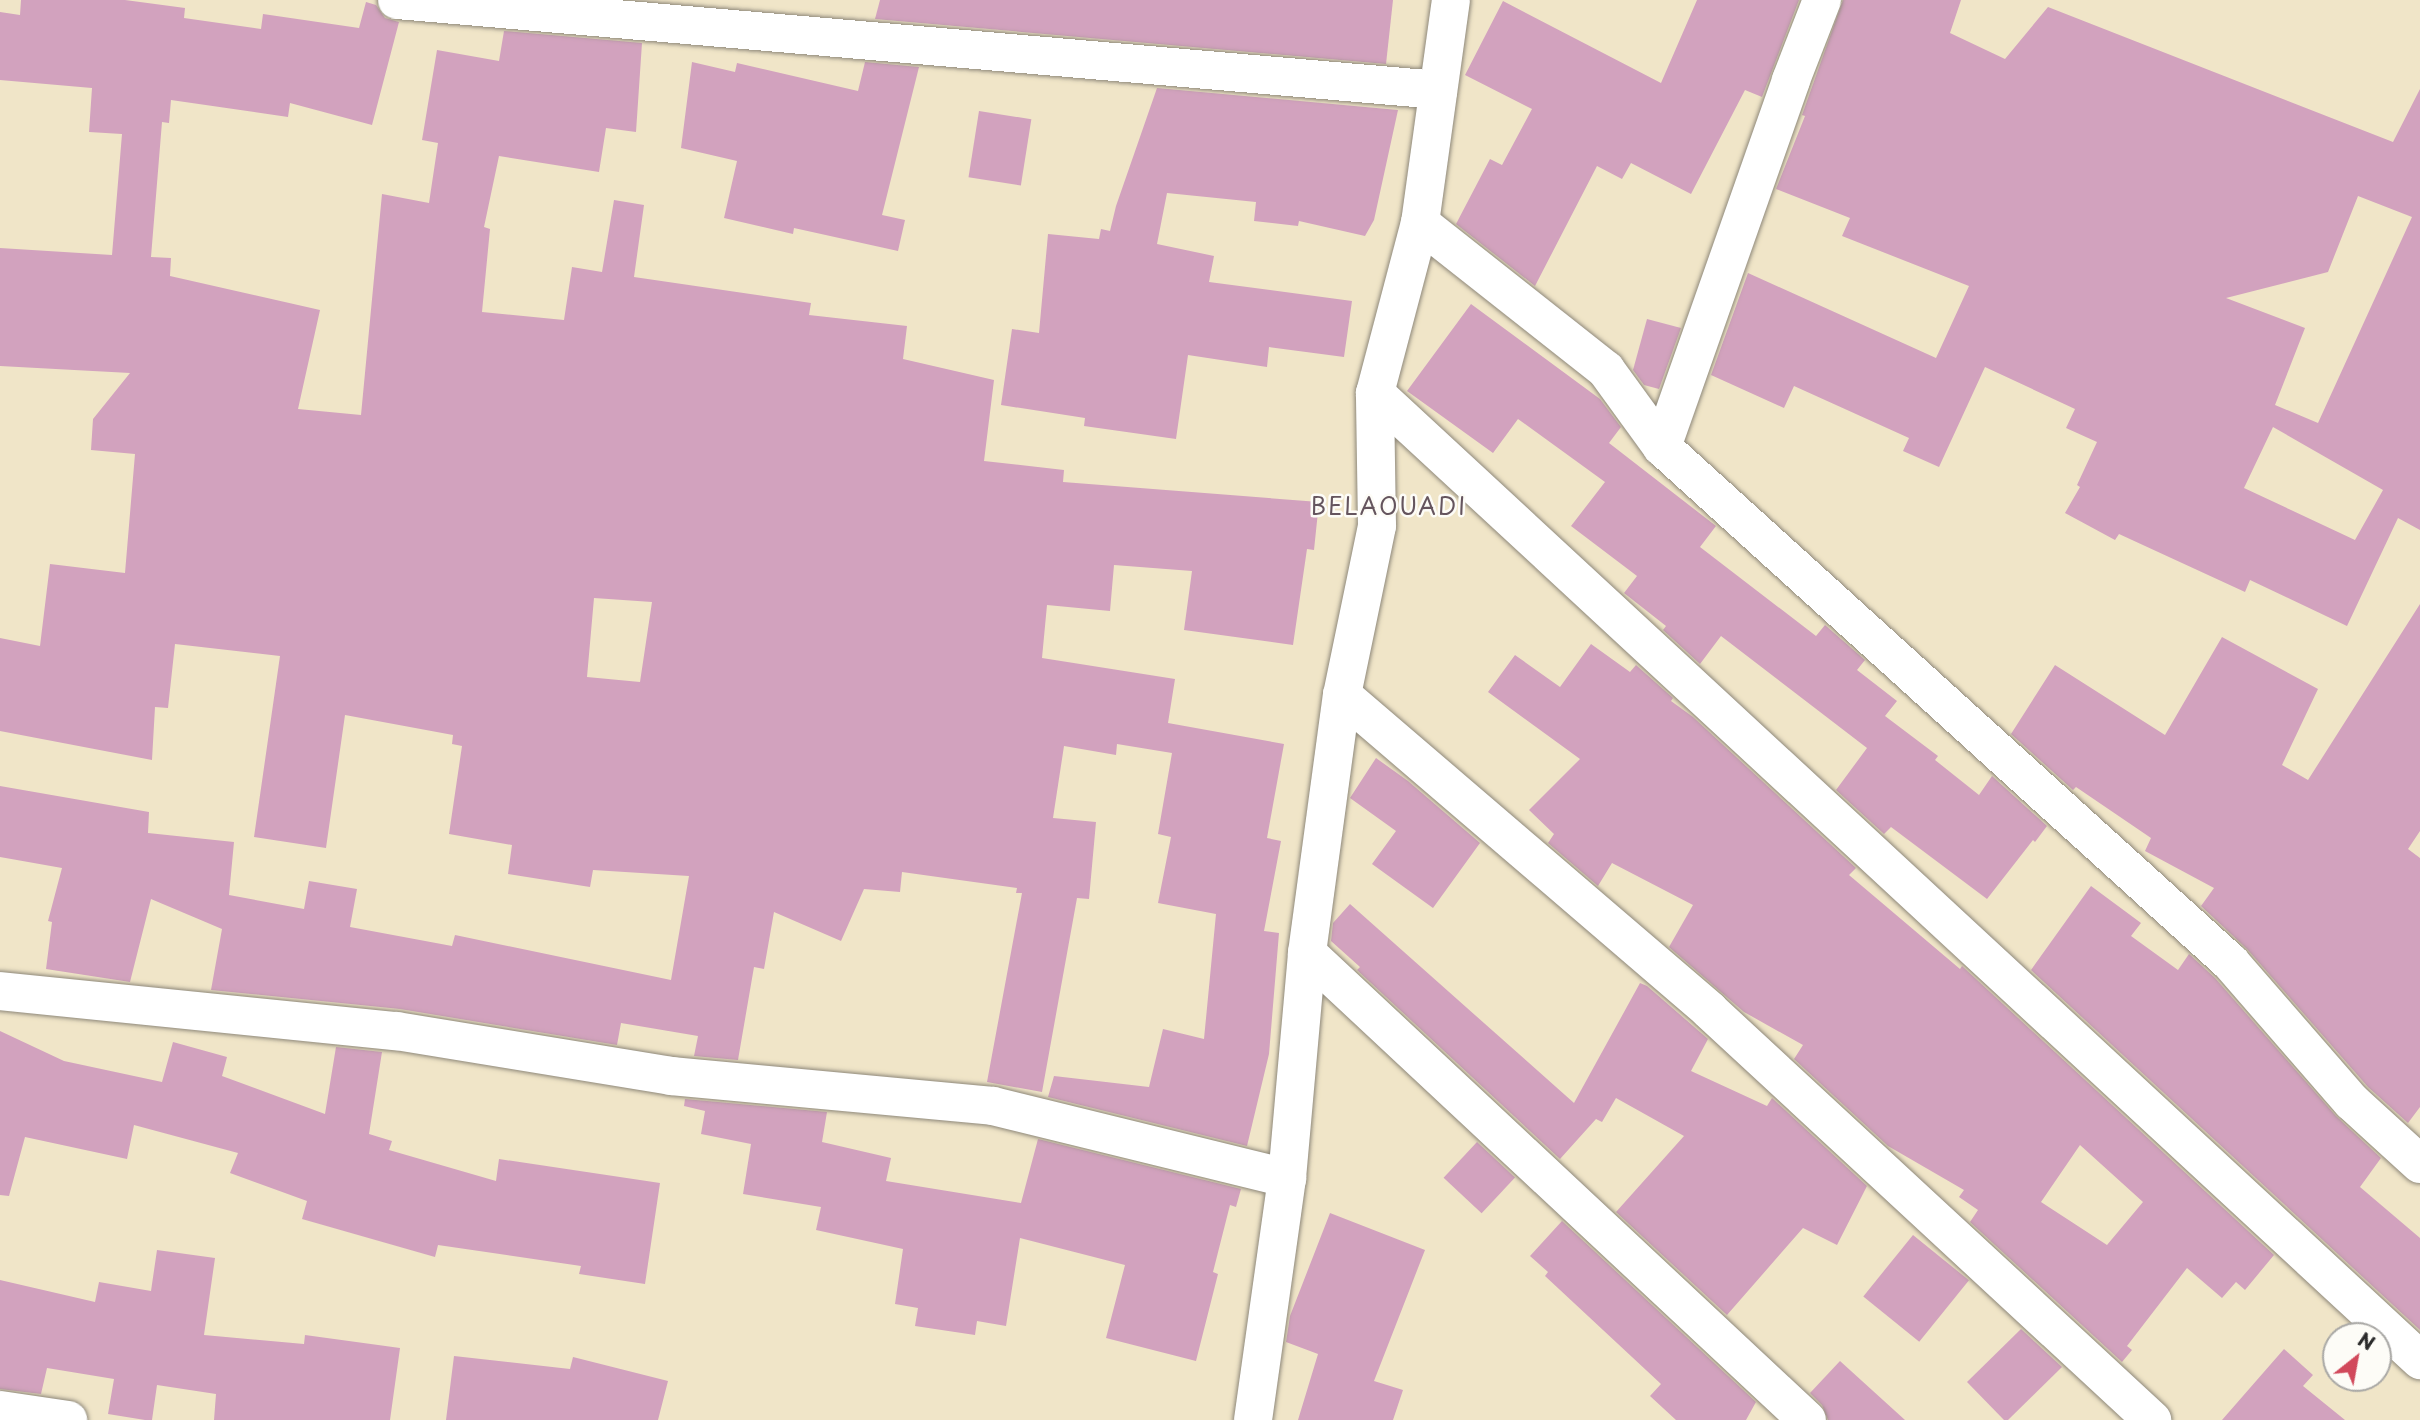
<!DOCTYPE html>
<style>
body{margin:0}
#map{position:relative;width:2420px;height:1420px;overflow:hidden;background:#f0e5c8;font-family:"Playpen Sans",sans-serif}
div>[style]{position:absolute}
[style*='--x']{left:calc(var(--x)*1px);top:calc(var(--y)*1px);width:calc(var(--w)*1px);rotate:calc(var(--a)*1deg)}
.building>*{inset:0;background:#d2a2be;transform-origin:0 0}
.roads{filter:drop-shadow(0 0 2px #8e887a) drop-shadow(0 0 2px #8e887a)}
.minor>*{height:38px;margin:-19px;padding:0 19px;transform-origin:19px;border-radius:19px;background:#fff}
.major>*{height:38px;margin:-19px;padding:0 19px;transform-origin:19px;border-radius:19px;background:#fff}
span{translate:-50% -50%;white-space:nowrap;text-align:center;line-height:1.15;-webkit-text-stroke:5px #fdfcf7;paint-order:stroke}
.quarter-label{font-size:23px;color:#65555e;letter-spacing:2px}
.north{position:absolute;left:2322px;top:1322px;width:70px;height:70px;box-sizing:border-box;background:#fdfcf7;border:2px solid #a9a8a5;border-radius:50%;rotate:31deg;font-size:19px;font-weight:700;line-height:28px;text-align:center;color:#2b2b2b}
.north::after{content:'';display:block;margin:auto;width:24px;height:32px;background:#d1495b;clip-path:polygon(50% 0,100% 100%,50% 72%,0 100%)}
</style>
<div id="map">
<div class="building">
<i style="clip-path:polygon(evenodd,21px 0,125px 0,185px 8px,184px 18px,261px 29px,263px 14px,359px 28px,366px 2px,376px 5px,385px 18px,399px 22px,372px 125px,290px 103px,288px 117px,171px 100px,169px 123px,162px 122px,151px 257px,171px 258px,170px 276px,320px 310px,298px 409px,361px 415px,382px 194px,429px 203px,438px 143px,422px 140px,437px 50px,499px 61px,504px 31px,642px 43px,636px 132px,606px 128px,599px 172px,499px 156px,484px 227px,490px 229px,482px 312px,564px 320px,572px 267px,602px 272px,614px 200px,644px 205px,634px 277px,811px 303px,809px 315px,907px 326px,903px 359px,994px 380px,984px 461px,1064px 470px,1063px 482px,1319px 502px,1314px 550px,1307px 549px,1293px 645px,1184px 630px,1192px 571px,1114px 565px,1110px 611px,1047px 605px,1042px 658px,1175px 679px,1168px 723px,1284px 744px,1267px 838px,1281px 841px,1264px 931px,1279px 933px,1269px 1054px,1247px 1146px,1048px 1097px,1054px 1076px,1149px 1087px,1163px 1029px,1204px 1039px,1216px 914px,1158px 903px,1171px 837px,1158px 834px,1172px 753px,1117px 744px,1116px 755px,1064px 746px,1053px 818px,1096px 822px,1089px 899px,1077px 898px,1042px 1092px,987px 1082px,1022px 893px,1016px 893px,1017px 888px,902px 872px,900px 892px,864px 889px,841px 941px,774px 912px,764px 969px,754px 967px,738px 1060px,694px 1056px,698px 1036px,621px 1023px,617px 1045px,400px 1009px,211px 990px,222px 929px,151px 899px,130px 982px,46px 969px,52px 922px,48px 921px,62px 868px,0 857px,0 786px,149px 812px,148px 833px,234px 842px,229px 895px,304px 909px,309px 881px,357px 889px,350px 927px,452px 946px,455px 935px,671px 980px,689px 876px,593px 870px,590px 887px,508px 874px,512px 845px,449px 834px,462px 746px,452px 744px,453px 735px,345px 715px,326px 848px,254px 837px,280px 656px,175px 644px,168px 708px,155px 707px,152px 760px,0 731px,0 638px,40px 646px,50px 564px,125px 573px,135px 454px,91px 450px,93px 419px,130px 373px,0 366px,0 248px,112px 255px,122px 134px,89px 132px,92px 88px,0 80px,0 12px,20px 15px,21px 0,594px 598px,652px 602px,640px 682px,587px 677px,594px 598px)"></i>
<i style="clip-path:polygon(880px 0,1393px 0,1386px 64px,875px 19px)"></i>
<i style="clip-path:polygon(1697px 0,1799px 0,1762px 97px,1745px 90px,1691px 194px,1631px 163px,1622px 179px,1597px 166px,1535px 286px,1456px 224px,1490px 159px,1502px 165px,1532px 109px,1465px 75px,1503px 1px,1661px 83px)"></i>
<i style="clip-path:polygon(evenodd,1843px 0,1961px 0,1950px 33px,2005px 59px,2048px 7px,2393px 142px,2420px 89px,2420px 530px,2398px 518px,2347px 626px,2250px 580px,2245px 592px,2119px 534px,2115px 540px,2065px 513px,2080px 487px,2077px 485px,2097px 442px,2066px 428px,2075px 409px,1985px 367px,1939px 467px,1903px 451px,1909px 438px,1794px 386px,1784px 408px,1711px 375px,1748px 273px,1936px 358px,1969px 286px,1842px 236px,1850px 218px,1776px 189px,1805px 116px,1802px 115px,1843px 0,2358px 196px,2412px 217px,2318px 423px,2275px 405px,2305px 328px,2226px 298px,2328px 272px,2358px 196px,1843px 0,2273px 427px,2383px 490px,2355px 540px,2244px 488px,2273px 427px)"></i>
<i style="clip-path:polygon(692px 62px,735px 72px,737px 63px,858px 91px,865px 62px,919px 67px,882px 215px,905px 220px,898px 251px,794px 228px,793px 234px,724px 218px,737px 161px,681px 148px)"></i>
<i style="clip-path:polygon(1157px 88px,1398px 110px,1374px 220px,1365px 236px,1299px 221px,1298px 226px,1254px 221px,1256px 202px,1167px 193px,1157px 244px,1214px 256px,1209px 282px,1352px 301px,1344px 357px,1269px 347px,1267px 367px,1188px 355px,1176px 439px,1084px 426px,1085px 418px,1001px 405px,1012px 329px,1039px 333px,1048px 234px,1099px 239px,1101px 229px,1110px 231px,1116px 206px)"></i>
<i style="left:979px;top:111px;width:53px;height:67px;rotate:9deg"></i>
<i style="clip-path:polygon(1471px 304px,1600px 399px,1621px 427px,1609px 443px,1716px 526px,1700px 547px,1816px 636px,1825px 625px,1865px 660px,1857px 670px,1897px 701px,1885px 716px,1938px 756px,1935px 760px,1979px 795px,1992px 776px,2047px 826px,2035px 842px,2033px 840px,1987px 899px,1891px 827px,1884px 834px,1836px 790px,1867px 748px,1721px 636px,1700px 664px,1663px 630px,1666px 626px,1624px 593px,1637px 576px,1571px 526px,1605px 482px,1518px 419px,1493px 453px,1407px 391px)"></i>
<i style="clip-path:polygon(1647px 319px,1681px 328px,1659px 389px,1644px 385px,1633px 370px)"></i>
<i style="clip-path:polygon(2420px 604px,2420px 831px,2408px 849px,2420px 858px,2420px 1107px,2408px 1123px,2368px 1087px,2247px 949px,2201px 906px,2214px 888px,2145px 851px,2151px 838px,2076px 787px,2073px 790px,2011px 734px,2055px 665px,2165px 735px,2222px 637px,2318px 689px,2282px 765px,2308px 780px)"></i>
<i style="clip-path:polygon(evenodd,1591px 644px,1630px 672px,1636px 665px,1673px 698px,1671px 701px,1693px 717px,1856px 868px,1849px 875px,1960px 969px,1962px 966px,2274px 1255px,2245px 1290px,2236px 1282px,2222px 1298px,2187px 1268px,2127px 1346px,2132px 1350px,2122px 1362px,1970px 1222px,1978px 1210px,1959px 1197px,1964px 1190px,1888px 1146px,1794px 1059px,1803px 1045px,1744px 1012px,1669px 947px,1693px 905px,1612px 863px,1598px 886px,1548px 843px,1554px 834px,1529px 810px,1580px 759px,1488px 692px,1515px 655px,1560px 687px,1591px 644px,2080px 1145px,2143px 1202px,2107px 1245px,2041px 1202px,2080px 1145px)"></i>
<i style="clip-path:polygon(1376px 758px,1408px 781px,1480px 843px,1433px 908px,1372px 864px,1396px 831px,1350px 798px)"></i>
<i style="clip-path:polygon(2091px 886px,2141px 923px,2131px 936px,2178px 970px,2189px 954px,2215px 978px,2336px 1116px,2381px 1158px,2360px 1187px,2420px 1238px,2420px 1330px,2031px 970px)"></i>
<i style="clip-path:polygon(1350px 904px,1574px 1103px,1640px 983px,1647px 986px,1708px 1039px,1691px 1071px,1767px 1106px,1772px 1098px,1867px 1186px,1837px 1245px,1803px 1228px,1727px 1315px,1616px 1212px,1684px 1136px,1616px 1098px,1602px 1122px,1596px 1119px,1560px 1159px,1357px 970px,1360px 967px,1331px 941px,1333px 923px)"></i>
<i style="clip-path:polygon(0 1031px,64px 1061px,162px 1082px,173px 1042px,227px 1057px,222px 1076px,325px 1114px,336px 1047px,382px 1052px,369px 1134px,392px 1141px,389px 1150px,496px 1181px,499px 1159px,660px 1183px,645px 1284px,579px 1274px,581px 1266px,438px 1245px,435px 1257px,302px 1219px,307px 1201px,230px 1173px,238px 1153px,134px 1125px,127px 1159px,25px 1137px,9px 1196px,0 1195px)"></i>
<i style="clip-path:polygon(685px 1099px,827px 1112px,822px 1142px,891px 1158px,886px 1181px,1021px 1203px,1038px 1139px,1241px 1189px,1236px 1207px,1230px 1205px,1213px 1272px,1218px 1274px,1196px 1361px,1106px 1338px,1125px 1265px,1020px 1238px,1006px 1326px,977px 1321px,975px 1335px,915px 1326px,918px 1308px,895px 1304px,903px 1249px,816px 1230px,821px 1207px,743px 1194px,751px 1144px,701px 1134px,705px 1111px,684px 1106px)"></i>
<i style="left:1477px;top:1142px;width:52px;height:49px;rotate:43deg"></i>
<i style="clip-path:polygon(1330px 1213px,1425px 1250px,1374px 1381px,1403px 1390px,1393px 1420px,1298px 1420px,1318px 1354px,1286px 1342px,1290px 1316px)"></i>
<i style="clip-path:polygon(1562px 1221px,1756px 1402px,1746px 1420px,1676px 1420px,1650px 1396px,1661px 1384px,1545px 1276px,1548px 1272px,1530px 1256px)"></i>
<i style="left:1913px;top:1235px;width:72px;height:79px;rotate:39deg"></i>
<i style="clip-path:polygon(157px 1250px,215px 1258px,204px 1335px,304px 1344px,305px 1335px,400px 1348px,390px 1420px,214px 1420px,216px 1394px,157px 1385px,152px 1420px,145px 1420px,108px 1414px,114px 1379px,47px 1368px,41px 1394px,0 1389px,0 1280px,95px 1302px,99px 1282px,151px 1291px)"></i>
<i style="clip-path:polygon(2021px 1329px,2062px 1367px,2008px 1420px,2004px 1420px,1967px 1382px)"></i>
<i style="clip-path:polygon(2284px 1349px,2313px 1375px,2303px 1386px,2345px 1420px,2222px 1420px)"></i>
<i style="clip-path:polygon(454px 1356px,570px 1369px,573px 1357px,668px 1381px,658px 1420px,446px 1420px)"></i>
<i style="clip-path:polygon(1840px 1361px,1905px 1420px,1828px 1420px,1822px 1405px,1810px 1393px)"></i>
</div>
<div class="roads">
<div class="minor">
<i style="--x:397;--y:0;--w:1045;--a:4.94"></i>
<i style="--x:1420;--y:223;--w:237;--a:38.3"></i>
<i style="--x:1606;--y:370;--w:95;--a:54"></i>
<i style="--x:1662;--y:447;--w:768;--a:42.2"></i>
<i style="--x:2231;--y:963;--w:184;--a:49"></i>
<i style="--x:2352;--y:1102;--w:92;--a:42.4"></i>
<i style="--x:1375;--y:393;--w:1424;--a:42.78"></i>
<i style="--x:1662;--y:447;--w:389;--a:-70.6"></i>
<i style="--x:1791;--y:80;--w:86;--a:-68.8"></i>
<i style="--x:1342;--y:695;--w:484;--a:40.6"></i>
<i style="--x:1709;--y:1010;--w:604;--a:42.78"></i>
<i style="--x:1307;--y:953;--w:684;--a:43.05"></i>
<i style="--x:0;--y:991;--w:399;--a:5.8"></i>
<i style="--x:397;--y:1031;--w:278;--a:9.3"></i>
<i style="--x:671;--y:1076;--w:323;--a:5.3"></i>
<i style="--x:993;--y:1106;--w:303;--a:13.8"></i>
<i style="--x:0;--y:1410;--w:69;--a:8.4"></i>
</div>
<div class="major">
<i style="--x:1253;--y:1420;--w:244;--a:-82"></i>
<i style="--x:1287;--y:1178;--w:226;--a:-84.9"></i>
<i style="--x:1307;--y:953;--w:260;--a:-82.3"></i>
<i style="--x:1342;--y:695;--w:173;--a:-78.3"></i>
<i style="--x:1377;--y:526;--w:133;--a:-90.9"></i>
<i style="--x:1375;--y:393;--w:176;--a:-75.2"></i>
<i style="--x:1420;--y:223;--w:225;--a:-82.1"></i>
</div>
</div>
<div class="quarter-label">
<span style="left:1389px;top:506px">BELAOUADI</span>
</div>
<div class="north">N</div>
</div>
